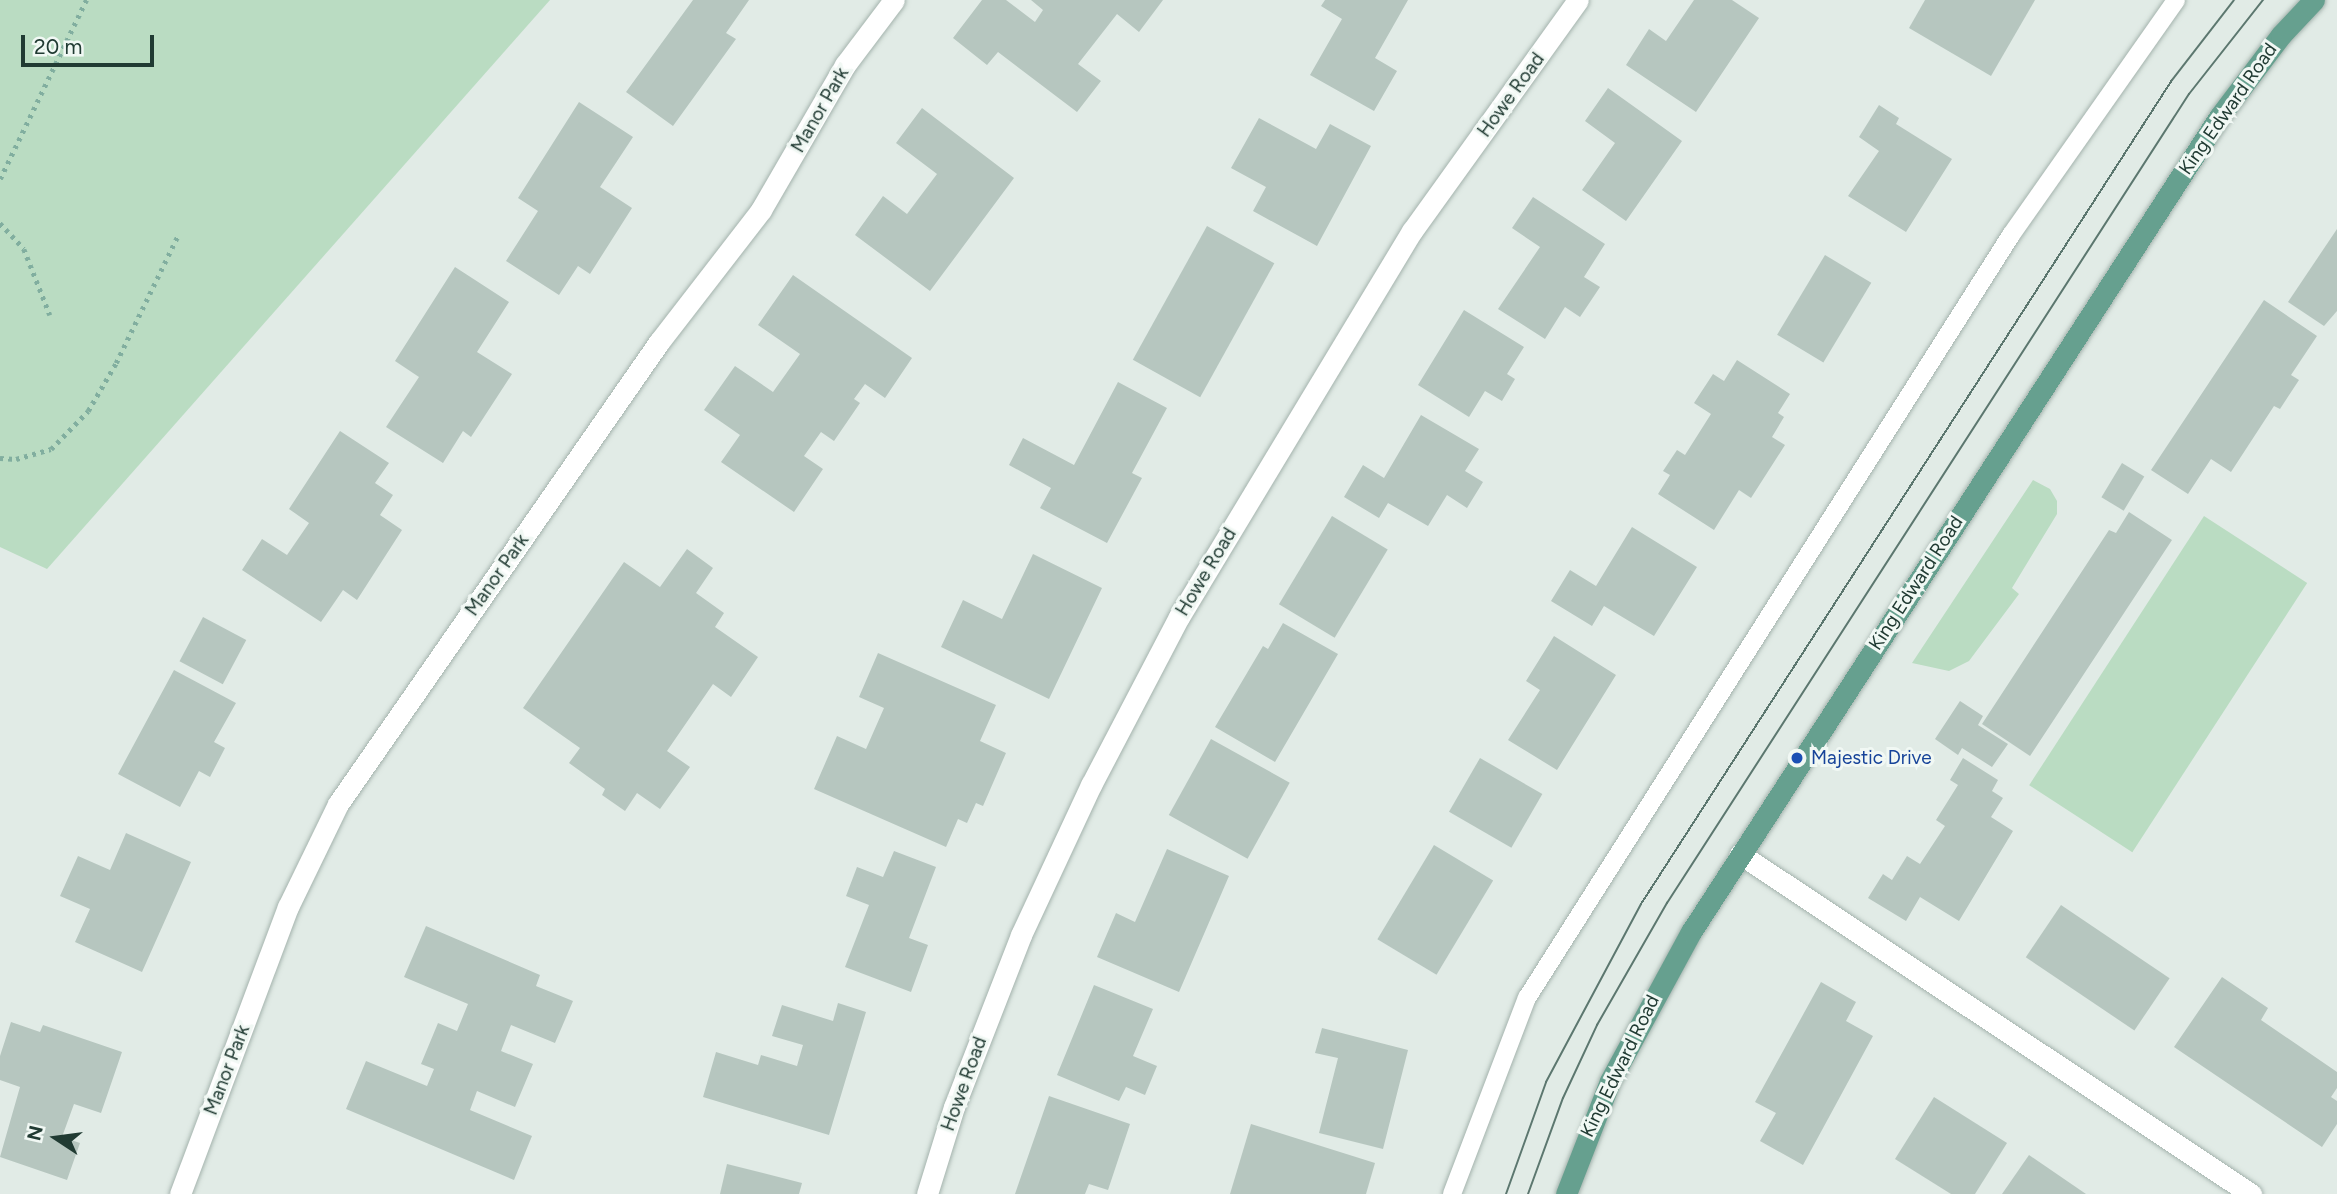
<!DOCTYPE html>
<style>
body{margin:0}
#map{position:relative;width:2337px;height:1194px;overflow:hidden;background:#e1ebe6;font-family:Figtree,sans-serif}
div>[style]{position:absolute}
[style*='--x']{left:calc(var(--x)*1px);top:calc(var(--y)*1px);width:calc(var(--w)*1px);rotate:calc(var(--a)*1deg)}
.green>*{inset:0;background:#badcc2;transform-origin:0 0}
.building>*{inset:0;background:#b6c6bf;transform-origin:0 0}
.path>*{height:4.5px;margin-top:-2.25px;transform-origin:0;background:repeating-linear-gradient(90deg,#81ae9f 0 3.5px,transparent 0 8.5px)}
.roads{filter:drop-shadow(0 0 2px #a4b3ad) drop-shadow(0 0 2px #a4b3ad)}
.service>*{height:18px;margin:-9px;padding:0 9px;transform-origin:9px;border-radius:9px;background:#fff}
.minor>*{height:21px;margin:-10.5px;padding:0 10.5px;transform-origin:10.5px;border-radius:10.5px;background:#fff}
.primary>*{height:21px;margin:-10.5px;padding:0 10.5px;transform-origin:10.5px;border-radius:10.5px;background:#66a08f}
.tram>*{height:2px;margin:-1px;padding:0 1px;transform-origin:1px;border-radius:1px;background:#5c776f}
.dots>*{width:19px;height:19px;translate:-50% -50%;box-sizing:border-box;border:4px solid #f1f8f4;border-radius:50%}
span{translate:-50% -50%;white-space:nowrap;text-align:center;line-height:1.15;-webkit-text-stroke:6px #f1f8f4;paint-order:stroke}
.street-label{font-size:19px;color:#213b33}
.transit-label{font-size:19px;color:#164399}
.left{translate:0 -50%;text-align:left}
.north{position:absolute;left:21px;top:1103px;width:70px;height:70px;-webkit-text-stroke:5px #f1f8f4;paint-order:stroke;rotate:283deg;font-size:19px;font-weight:700;line-height:28px;text-align:center;color:#213b33}
.north::after{content:'';display:block;margin:auto;width:24px;height:32px;background:#213b33;clip-path:polygon(50% 0,100% 100%,50% 72%,0 100%)}
.scale{position:absolute;left:21px;top:35px;width:133px;height:32px;box-sizing:border-box;border:4px solid #213b33;border-top:0;padding-left:9px;font-size:21px;line-height:24px;white-space:nowrap;color:#213b33;-webkit-text-stroke:5px #f1f8f4;paint-order:stroke}
</style>
<div id="map">
<div class="green">
<i style="clip-path:polygon(0 0,550px 0,47px 569px,0 547px)"></i>
<i style="clip-path:polygon(2033px 480px,2050px 489px,2057px 501px,2057px 514px,2012px 588px,2019px 594px,1969px 661px,1949px 671px,1912px 663px)"></i>
<i style="left:2204px;top:516px;width:123px;height:321px;rotate:33deg"></i>
</div>
<div class="building">
<i style="clip-path:polygon(693px 0,749px 0,726px 33px,736px 39px,673px 126px,626px 92px)"></i>
<i style="clip-path:polygon(982px 0,1006px 0,1035px 22px,1043px 10px,1031px 0,1163px 0,1139px 32px,1117px 14px,1078px 64px,1101px 81px,1077px 112px,998px 52px,987px 65px,953px 38px)"></i>
<i style="clip-path:polygon(1325px 0,1408px 0,1375px 58px,1397px 71px,1374px 111px,1310px 75px,1342px 19px,1321px 6px)"></i>
<i style="clip-path:polygon(1694px 0,1732px 0,1759px 18px,1696px 112px,1626px 65px,1649px 29px,1666px 41px)"></i>
<i style="clip-path:polygon(1925px 0,2035px 0,1991px 76px,1909px 28px)"></i>
<i style="clip-path:polygon(1608px 88px,1682px 141px,1626px 221px,1582px 190px,1615px 143px,1585px 121px)"></i>
<i style="clip-path:polygon(579px 102px,633px 137px,600px 187px,632px 208px,590px 274px,578px 266px,559px 295px,506px 261px,538px 211px,518px 198px)"></i>
<i style="clip-path:polygon(1879px 105px,1899px 118px,1896px 124px,1952px 159px,1906px 232px,1848px 196px,1879px 151px,1859px 137px)"></i>
<i style="clip-path:polygon(922px 108px,1014px 178px,930px 291px,855px 235px,883px 196px,907px 214px,937px 174px,896px 143px)"></i>
<i style="clip-path:polygon(1259px 118px,1316px 149px,1330px 124px,1371px 146px,1317px 246px,1253px 211px,1266px 187px,1231px 168px)"></i>
<i style="clip-path:polygon(1533px 197px,1605px 244px,1584px 277px,1600px 287px,1580px 317px,1565px 307px,1545px 339px,1498px 309px,1540px 247px,1512px 228px)"></i>
<i style="left:1207px;top:226px;width:77px;height:153px;rotate:29deg"></i>
<i style="clip-path:polygon(2337px 229px,2337px 311px,2324px 326px,2288px 302px)"></i>
<i style="left:1825px;top:255px;width:54px;height:93px;rotate:31deg"></i>
<i style="clip-path:polygon(455px 267px,509px 302px,477px 352px,512px 374px,471px 437px,463px 431px,443px 463px,386px 427px,419px 377px,395px 361px)"></i>
<i style="clip-path:polygon(793px 275px,912px 358px,885px 398px,865px 384px,854px 399px,860px 403px,834px 441px,821px 432px,804px 456px,823px 469px,794px 512px,721px 462px,740px 435px,704px 410px,735px 366px,773px 392px,800px 354px,758px 325px)"></i>
<i style="clip-path:polygon(2264px 300px,2317px 336px,2291px 375px,2299px 380px,2280px 409px,2274px 406px,2231px 472px,2211px 459px,2188px 494px,2151px 470px)"></i>
<i style="clip-path:polygon(1464px 310px,1524px 347px,1507px 374px,1515px 379px,1502px 401px,1485px 391px,1469px 417px,1418px 385px)"></i>
<i style="clip-path:polygon(1737px 360px,1790px 394px,1778px 413px,1784px 417px,1772px 437px,1785px 445px,1751px 498px,1739px 490px,1714px 530px,1658px 494px,1670px 475px,1663px 471px,1677px 450px,1685px 455px,1711px 414px,1694px 403px,1713px 374px,1724px 381px)"></i>
<i style="clip-path:polygon(1118px 382px,1167px 408px,1132px 473px,1142px 478px,1107px 543px,1040px 508px,1051px 488px,1009px 465px,1023px 438px,1074px 465px)"></i>
<i style="clip-path:polygon(1421px 415px,1479px 449px,1465px 471px,1483px 482px,1467px 508px,1447px 495px,1428px 526px,1388px 503px,1379px 518px,1344px 497px,1363px 465px,1384px 478px)"></i>
<i style="clip-path:polygon(340px 431px,389px 463px,375px 483px,393px 495px,380px 515px,402px 530px,357px 600px,343px 590px,321px 622px,242px 570px,262px 539px,287px 555px,309px 523px,289px 509px)"></i>
<i style="left:2122px;top:463px;width:26px;height:40px;rotate:31deg"></i>
<i style="clip-path:polygon(2129px 512px,2172px 540px,2030px 756px,1982px 724px,2109px 530px,2116px 533px)"></i>
<i style="left:1332px;top:516px;width:65px;height:103px;rotate:31deg"></i>
<i style="clip-path:polygon(1632px 527px,1697px 567px,1654px 636px,1604px 606px,1592px 626px,1551px 601px,1570px 570px,1596px 586px)"></i>
<i style="clip-path:polygon(687px 549px,713px 568px,696px 593px,724px 613px,715px 627px,758px 657px,731px 697px,713px 684px,667px 751px,690px 767px,660px 809px,637px 793px,625px 811px,602px 795px,605px 789px,569px 763px,580px 748px,523px 708px,624px 562px,660px 587px)"></i>
<i style="clip-path:polygon(1033px 554px,1102px 588px,1049px 699px,941px 647px,963px 600px,1002px 619px)"></i>
<i style="left:203px;top:617px;width:49px;height:50px;rotate:28deg"></i>
<i style="clip-path:polygon(1283px 623px,1338px 654px,1275px 762px,1215px 727px,1263px 646px,1268px 649px)"></i>
<i style="clip-path:polygon(1554px 636px,1616px 675px,1557px 770px,1508px 740px,1540px 690px,1526px 681px)"></i>
<i style="clip-path:polygon(878px 653px,996px 705px,980px 741px,1006px 753px,983px 806px,976px 803px,967px 823px,958px 819px,946px 847px,814px 789px,837px 736px,866px 749px,884px 708px,859px 697px)"></i>
<i style="clip-path:polygon(174px 670px,236px 703px,214px 742px,225px 748px,210px 777px,199px 771px,180px 807px,118px 774px)"></i>
<i style="clip-path:polygon(1960px 701px,1983px 716px,1978px 725px,2008px 744px,1992px 767px,1962px 748px,1958px 755px,1935px 739px)"></i>
<i style="left:1211px;top:739px;width:90px;height:87px;rotate:29deg"></i>
<i style="left:1480px;top:758px;width:72px;height:62px;rotate:30deg"></i>
<i style="clip-path:polygon(1963px 758px,1998px 780px,1992px 791px,2003px 798px,1991px 817px,2013px 831px,1959px 921px,1920px 897px,1906px 921px,1868px 898px,1883px 874px,1892px 880px,1907px 856px,1920px 864px,1945px 826px,1936px 820px,1958px 785px,1950px 780px)"></i>
<i style="clip-path:polygon(126px 833px,191px 862px,142px 972px,75px 942px,90px 909px,60px 896px,78px 856px,110px 870px)"></i>
<i style="left:1434px;top:845px;width:69px;height:110px;rotate:31deg"></i>
<i style="clip-path:polygon(1167px 849px,1229px 876px,1179px 992px,1097px 957px,1116px 913px,1135px 922px)"></i>
<i style="clip-path:polygon(894px 851px,936px 867px,909px 938px,928px 945px,911px 992px,845px 967px,869px 905px,846px 896px,857px 867px,883px 877px)"></i>
<i style="left:2061px;top:905px;width:131px;height:63px;rotate:34deg"></i>
<i style="clip-path:polygon(426px 926px,540px 975px,536px 986px,573px 1001px,555px 1043px,511px 1025px,501px 1051px,533px 1064px,515px 1107px,477px 1091px,470px 1110px,532px 1136px,514px 1180px,346px 1109px,366px 1061px,427px 1086px,434px 1069px,421px 1064px,438px 1023px,457px 1031px,468px 1004px,404px 977px)"></i>
<i style="clip-path:polygon(2222px 977px,2268px 1008px,2261px 1020px,2337px 1072px,2337px 1088px,2331px 1097px,2337px 1101px,2337px 1124px,2322px 1147px,2174px 1047px)"></i>
<i style="clip-path:polygon(1821px 982px,1856px 1002px,1846px 1021px,1873px 1036px,1803px 1165px,1760px 1141px,1776px 1113px,1755px 1102px)"></i>
<i style="clip-path:polygon(1094px 985px,1153px 1009px,1133px 1056px,1157px 1066px,1145px 1095px,1126px 1087px,1119px 1101px,1057px 1075px)"></i>
<i style="clip-path:polygon(838px 1003px,866px 1012px,829px 1135px,703px 1097px,716px 1052px,758px 1065px,761px 1055px,797px 1066px,803px 1045px,772px 1036px,782px 1005px,833px 1021px)"></i>
<i style="clip-path:polygon(11px 1022px,40px 1032px,43px 1025px,122px 1052px,101px 1113px,74px 1104px,62px 1137px,80px 1143px,67px 1180px,0 1157px,20px 1087px,0 1080px,0 1056px)"></i>
<i style="clip-path:polygon(1322px 1028px,1408px 1050px,1383px 1149px,1319px 1133px,1338px 1058px,1315px 1053px)"></i>
<i style="clip-path:polygon(1049px 1096px,1130px 1124px,1108px 1190px,1089px 1184px,1085px 1194px,1015px 1194px)"></i>
<i style="clip-path:polygon(1934px 1097px,2007px 1143px,1975px 1194px,1951px 1194px,1895px 1159px)"></i>
<i style="clip-path:polygon(1251px 1124px,1375px 1163px,1366px 1194px,1230px 1194px)"></i>
<i style="clip-path:polygon(2029px 1155px,2086px 1194px,2002px 1194px)"></i>
<i style="clip-path:polygon(727px 1164px,802px 1183px,799px 1194px,720px 1194px)"></i>
</div>
<div class="path">
<i style="--x:0;--y:179;--w:199;--a:-64.3"></i>
<i style="--x:0;--y:223;--w:35;--a:47"></i>
<i style="--x:24;--y:249;--w:71;--a:68.5"></i>
<i style="--x:0;--y:458;--w:16;--a:4"></i>
<i style="--x:16;--y:459;--w:36;--a:-16"></i>
<i style="--x:51;--y:449;--w:53;--a:-45.8"></i>
<i style="--x:88;--y:411;--w:56;--a:-59.7"></i>
<i style="--x:116;--y:363;--w:144;--a:-64.1"></i>
</div>
<div class="roads">
<div class="service">
<i style="--x:1452;--y:1194;--w:210;--a:-69.1"></i>
<i style="--x:1527;--y:998;--w:904;--a:-57.61"></i>
<i style="--x:2011;--y:235;--w:287;--a:-54.9"></i>
</div>
<div class="minor">
<i style="--x:1740;--y:854;--w:614;--a:33.64"></i>
<i style="--x:180;--y:1194;--w:307;--a:-69.4"></i>
<i style="--x:288;--y:907;--w:114;--a:-64.1"></i>
<i style="--x:338;--y:804;--w:563;--a:-55.21"></i>
<i style="--x:659;--y:342;--w:167;--a:-52.3"></i>
<i style="--x:761;--y:210;--w:168;--a:-59.9"></i>
<i style="--x:845;--y:65;--w:81;--a:-53"></i>
<i style="--x:927;--y:1194;--w:91;--a:-72.8"></i>
<i style="--x:954;--y:1107;--w:185;--a:-68.7"></i>
<i style="--x:1021;--y:935;--w:166;--a:-65"></i>
<i style="--x:1091;--y:785;--w:190;--a:-62.4"></i>
<i style="--x:1179;--y:617;--w:451;--a:-58.9"></i>
<i style="--x:1412;--y:231;--w:284;--a:-54.3"></i>
</div>
<div class="primary">
<i style="--x:1566;--y:1194;--w:121;--a:-68.7"></i>
<i style="--x:1610;--y:1081;--w:170;--a:-61.5"></i>
<i style="--x:1691;--y:932;--w:971;--a:-57.06"></i>
<i style="--x:2219;--y:117;--w:103;--a:-52.9"></i>
<i style="--x:2281;--y:35;--w:48;--a:-46.7"></i>
</div>
</div>
<div class="tram">
<i style="--x:1506;--y:1194;--w:119;--a:-70.3"></i>
<i style="--x:1546;--y:1082;--w:202;--a:-61.9"></i>
<i style="--x:1641;--y:904;--w:980;--a:-57.2"></i>
<i style="--x:2172;--y:80;--w:101;--a:-52.2"></i>
<i style="--x:1528;--y:1194;--w:102;--a:-70"></i>
<i style="--x:1563;--y:1098;--w:81;--a:-65"></i>
<i style="--x:1597;--y:1025;--w:141;--a:-60.2"></i>
<i style="--x:1667;--y:903;--w:963;--a:-57.17"></i>
<i style="--x:2189;--y:94;--w:120;--a:-51.8"></i>
</div>
<div class="dots">
<i style="left:1797px;top:758px;background:#1a4fb4"></i>
</div>
<div class="street-label">
<span style="left:1511px;top:95px;rotate:-54deg">Howe Road</span>
<span style="left:2228px;top:109px;rotate:-55deg">King Edward Road</span>
<span style="left:820px;top:110px;rotate:-60deg">Manor Park</span>
<span style="left:1206px;top:572px;rotate:-59deg">Howe Road</span>
<span style="left:497px;top:575px;rotate:-55deg">Manor Park</span>
<span style="left:1916px;top:583px;rotate:-57deg">King Edward Road</span>
<span style="left:1620px;top:1066px;rotate:-64deg">King Edward Road</span>
<span style="left:227px;top:1070px;rotate:-69deg">Manor Park</span>
<span style="left:964px;top:1084px;rotate:-70deg">Howe Road</span>
</div>
<div class="transit-label">
<span class="left" style="left:1811px;top:758px">Majestic Drive</span>
</div>
<div class="north">N</div>
<div class="scale">20 m</div>
</div>
